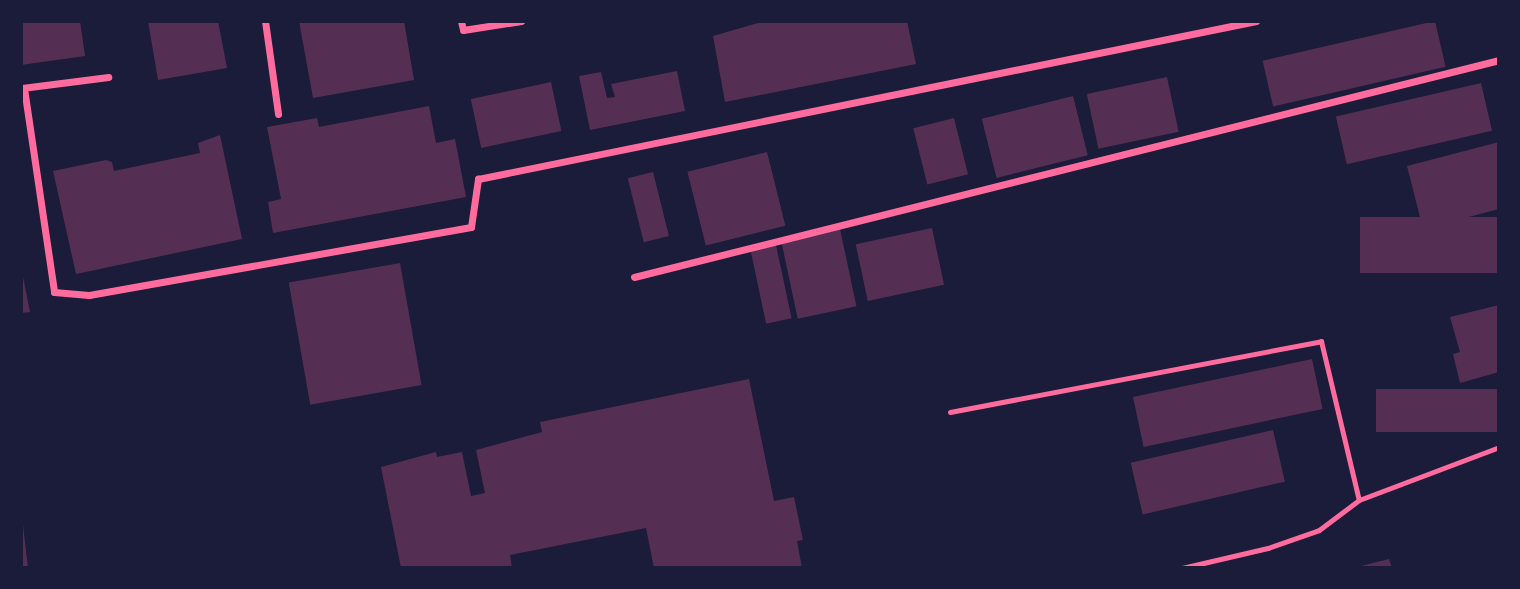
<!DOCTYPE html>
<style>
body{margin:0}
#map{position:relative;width:1520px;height:589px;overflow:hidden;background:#1b1b3a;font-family:Ubuntu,sans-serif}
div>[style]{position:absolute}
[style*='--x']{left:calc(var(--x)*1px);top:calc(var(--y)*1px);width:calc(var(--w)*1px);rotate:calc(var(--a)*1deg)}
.building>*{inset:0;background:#542f53;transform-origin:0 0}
.service>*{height:5px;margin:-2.5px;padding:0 2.5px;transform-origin:2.5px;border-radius:2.5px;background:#ff6b9d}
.minor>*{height:7px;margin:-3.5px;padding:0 3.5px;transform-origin:3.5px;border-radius:3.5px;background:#ff6b9d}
span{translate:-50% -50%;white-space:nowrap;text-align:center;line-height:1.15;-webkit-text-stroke:7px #1b1b3a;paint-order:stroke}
.frame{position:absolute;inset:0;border:23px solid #1b1b3a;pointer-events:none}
</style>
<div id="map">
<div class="building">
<i style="clip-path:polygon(21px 21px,80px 21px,85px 56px,21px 65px)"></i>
<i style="clip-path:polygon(148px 21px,218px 21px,227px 68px,158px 80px)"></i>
<i style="clip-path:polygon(299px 21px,404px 21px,414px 80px,313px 98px)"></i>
<i style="clip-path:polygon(765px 21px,907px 21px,916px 64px,725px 102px,713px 36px)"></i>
<i style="left:1435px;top:21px;width:47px;height:177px;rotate:77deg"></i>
<i style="clip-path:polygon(677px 71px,685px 111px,590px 130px,579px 76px,601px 72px,607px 98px,615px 97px,611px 84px)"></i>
<i style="left:1167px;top:77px;width:56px;height:82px;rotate:78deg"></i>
<i style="left:551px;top:82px;width:50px;height:82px;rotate:78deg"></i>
<i style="left:1481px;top:83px;width:49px;height:149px;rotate:77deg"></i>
<i style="left:1073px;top:96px;width:61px;height:94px;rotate:76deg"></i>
<i style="clip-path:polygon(429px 106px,436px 143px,455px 139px,466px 197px,273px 233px,268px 202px,281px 199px,267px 127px,317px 118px,319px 127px)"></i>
<i style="left:954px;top:118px;width:58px;height:42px;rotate:76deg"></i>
<i style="clip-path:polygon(220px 135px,242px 239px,76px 274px,53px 171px,106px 160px,112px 162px,114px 171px,200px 153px,198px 143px)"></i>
<i style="clip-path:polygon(1499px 142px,1499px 209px,1423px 229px,1407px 166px)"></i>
<i style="left:767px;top:152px;width:76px;height:82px;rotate:76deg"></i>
<i style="left:653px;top:172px;width:66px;height:26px;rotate:76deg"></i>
<i style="left:1499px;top:217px;width:56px;height:139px;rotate:90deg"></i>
<i style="left:932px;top:228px;width:58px;height:78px;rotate:78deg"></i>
<i style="left:840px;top:229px;width:79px;height:60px;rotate:78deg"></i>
<i style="left:776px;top:245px;width:75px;height:26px;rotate:78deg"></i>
<i style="left:400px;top:263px;width:124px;height:113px;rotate:80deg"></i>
<i style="clip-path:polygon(21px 267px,30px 312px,21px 313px)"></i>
<i style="clip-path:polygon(1499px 305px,1499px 372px,1460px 383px,1453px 354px,1460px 352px,1450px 317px)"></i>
<i style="left:1312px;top:359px;width:51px;height:183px;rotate:78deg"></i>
<i style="clip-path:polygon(749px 379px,774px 501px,794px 497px,803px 540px,797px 541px,802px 568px,654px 568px,646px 528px,510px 555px,512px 568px,401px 568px,381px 467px,436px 452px,437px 457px,462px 452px,471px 496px,485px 493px,476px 450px,542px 432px,540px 422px)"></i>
<i style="left:1499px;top:389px;width:43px;height:123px;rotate:90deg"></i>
<i style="left:1273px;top:430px;width:53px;height:146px;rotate:77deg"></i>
<i style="clip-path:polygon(23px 525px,28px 568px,21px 568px)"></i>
<i style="clip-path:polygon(1389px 559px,1392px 568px,1357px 568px,1357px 567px)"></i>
</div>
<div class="service">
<i style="--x:950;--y:412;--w:378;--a:-10.8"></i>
<i style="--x:1321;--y:341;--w:163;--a:76.6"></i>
<i style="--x:1182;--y:568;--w:88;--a:-13.1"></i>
<i style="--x:1268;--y:548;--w:54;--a:-19.4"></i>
<i style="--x:1319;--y:530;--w:50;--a:-36.9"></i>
<i style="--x:1359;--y:500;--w:150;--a:-20.7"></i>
</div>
<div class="minor">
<i style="--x:265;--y:21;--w:94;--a:82"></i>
<i style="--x:461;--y:21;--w:9;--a:77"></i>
<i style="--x:463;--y:30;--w:59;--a:-8.8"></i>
<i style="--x:22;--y:88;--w:87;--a:-7.3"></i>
<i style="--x:24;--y:88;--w:206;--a:81.6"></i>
<i style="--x:54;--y:292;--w:35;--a:5"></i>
<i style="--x:89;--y:295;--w:388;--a:-10.1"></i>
<i style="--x:471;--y:227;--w:49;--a:-81.7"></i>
<i style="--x:478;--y:179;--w:794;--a:-11.48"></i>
<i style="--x:634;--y:277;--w:892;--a:-14.08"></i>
</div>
<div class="frame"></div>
</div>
